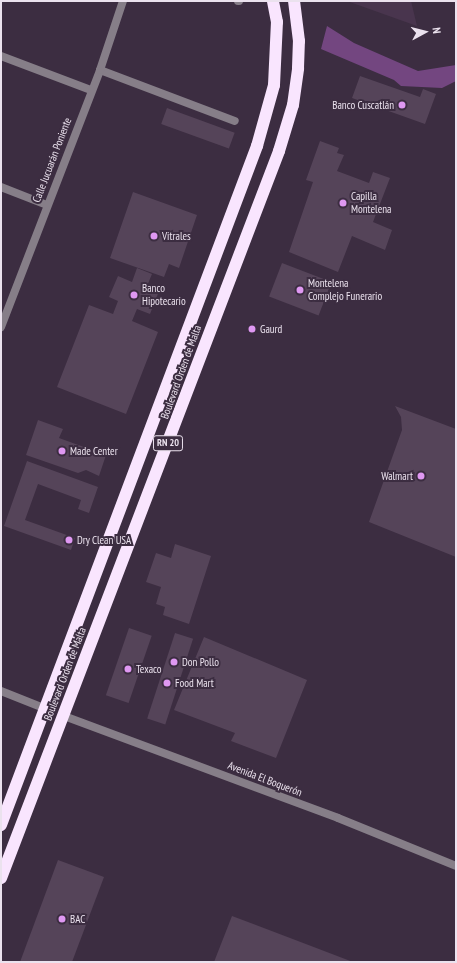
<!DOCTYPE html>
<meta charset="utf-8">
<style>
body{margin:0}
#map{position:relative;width:457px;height:963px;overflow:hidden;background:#3c2d41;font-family:"PT Sans Narrow",sans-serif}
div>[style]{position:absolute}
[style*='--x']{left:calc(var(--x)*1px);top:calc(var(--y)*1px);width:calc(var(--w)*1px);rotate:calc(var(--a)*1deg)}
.built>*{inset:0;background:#49354e}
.green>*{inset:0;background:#734680}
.building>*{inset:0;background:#554459;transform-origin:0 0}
.street>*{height:8px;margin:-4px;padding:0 4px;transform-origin:4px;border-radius:4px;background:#867e88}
.highway>*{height:12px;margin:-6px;padding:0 6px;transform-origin:6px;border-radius:6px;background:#f9e5fe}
.dots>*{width:11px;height:11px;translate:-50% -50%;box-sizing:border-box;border:2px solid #3c2d41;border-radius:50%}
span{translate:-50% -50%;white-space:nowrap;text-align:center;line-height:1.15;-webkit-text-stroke:4px #3c2d41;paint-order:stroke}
.shield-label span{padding:1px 3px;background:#3c2d41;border:1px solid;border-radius:3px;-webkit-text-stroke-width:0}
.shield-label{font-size:10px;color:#ebe2ee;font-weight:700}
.poi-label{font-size:11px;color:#ebe2ee}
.right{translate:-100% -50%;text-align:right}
.left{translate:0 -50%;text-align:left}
.street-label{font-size:11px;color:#ebe2ee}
.frame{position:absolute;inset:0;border:2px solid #ebe2ee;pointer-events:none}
.north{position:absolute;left:405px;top:12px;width:40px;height:40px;-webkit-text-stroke:3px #3c2d41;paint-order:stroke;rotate:83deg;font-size:11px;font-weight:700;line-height:16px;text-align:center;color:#ebe2ee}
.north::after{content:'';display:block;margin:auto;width:14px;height:18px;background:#ebe2ee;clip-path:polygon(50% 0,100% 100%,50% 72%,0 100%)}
</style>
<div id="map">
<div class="built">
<i style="clip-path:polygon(347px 1px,411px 1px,417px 26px)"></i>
</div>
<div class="green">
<i style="clip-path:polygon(327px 26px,354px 43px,418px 71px,456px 65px,456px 81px,442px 88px,401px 86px,394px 80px,321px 49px)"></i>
</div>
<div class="building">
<i style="clip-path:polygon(360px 76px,420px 97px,423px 89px,436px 94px,425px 124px,352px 98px)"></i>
<i style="left:167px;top:108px;width:72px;height:17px;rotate:20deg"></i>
<i style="clip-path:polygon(320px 141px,339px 148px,337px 153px,344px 155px,337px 171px,369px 183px,373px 172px,390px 178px,373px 222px,392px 230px,385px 250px,352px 236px,338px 272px,289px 252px,313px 182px,306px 180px)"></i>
<i style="clip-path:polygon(133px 192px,197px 215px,179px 268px,169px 264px,164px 277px,110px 258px)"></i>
<i style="left:282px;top:263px;width:53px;height:36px;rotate:21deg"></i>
<i style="clip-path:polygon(137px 268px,152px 274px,147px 286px,159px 291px,150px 314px,137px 309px,132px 321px,158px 332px,126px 414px,57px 387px,89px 305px,113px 314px,118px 301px,109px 297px,118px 276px,132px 282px)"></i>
<i style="clip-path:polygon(249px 325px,257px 328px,255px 333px,247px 329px)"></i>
<i style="clip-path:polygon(395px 406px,456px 429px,456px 557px,369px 522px,402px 430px,401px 417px)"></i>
<i style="clip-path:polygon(38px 420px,63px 429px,59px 438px,106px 455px,99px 476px,86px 470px,78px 473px,26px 455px)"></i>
<i style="clip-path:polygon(27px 461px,98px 487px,89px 513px,78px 509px,81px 500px,38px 484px,25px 520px,75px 538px,71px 550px,4px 526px)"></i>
<i style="clip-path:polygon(175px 544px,211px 556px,189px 624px,163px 615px,165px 607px,156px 604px,161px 587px,146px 582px,156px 553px,171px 558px)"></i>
<i style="left:129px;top:628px;width:24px;height:71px;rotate:19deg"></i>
<i style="left:175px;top:633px;width:19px;height:90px;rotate:18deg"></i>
<i style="clip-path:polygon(204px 637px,307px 680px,276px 758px,231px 741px,235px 733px,174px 710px)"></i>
<i style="clip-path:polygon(58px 860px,104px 877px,72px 962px,20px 962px)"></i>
<i style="clip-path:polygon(232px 916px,353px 962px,214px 962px)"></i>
</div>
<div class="street">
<i style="--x:238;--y:1;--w:1;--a:0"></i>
<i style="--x:1;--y:56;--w:96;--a:20.7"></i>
<i style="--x:100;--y:70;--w:144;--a:20.7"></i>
<i style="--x:1;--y:187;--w:49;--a:21.4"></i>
<i style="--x:1;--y:327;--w:275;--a:-68.9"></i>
<i style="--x:100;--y:70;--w:73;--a:-71.6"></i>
<i style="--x:1;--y:691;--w:48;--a:21.8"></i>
<i style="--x:64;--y:716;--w:292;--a:20.4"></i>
<i style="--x:338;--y:818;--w:127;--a:22.1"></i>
</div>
<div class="highway">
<i style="--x:1;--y:825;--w:726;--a:-69.34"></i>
<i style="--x:257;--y:146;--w:63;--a:-74.4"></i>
<i style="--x:274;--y:85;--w:63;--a:-87.3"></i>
<i style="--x:277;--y:22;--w:21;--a:-101"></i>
<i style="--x:1;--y:878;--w:778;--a:-69.07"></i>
<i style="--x:279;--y:151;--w:48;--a:-73.1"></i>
<i style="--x:293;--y:105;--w:37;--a:-82"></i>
<i style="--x:298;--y:68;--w:27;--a:-88"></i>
<i style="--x:299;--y:41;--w:40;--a:-97.1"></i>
</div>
<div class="dots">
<i style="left:402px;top:105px;background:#df98f2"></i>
<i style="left:343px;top:203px;background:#df98f2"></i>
<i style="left:154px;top:236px;background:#df98f2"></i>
<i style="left:300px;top:290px;background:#df98f2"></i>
<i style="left:134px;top:295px;background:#df98f2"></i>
<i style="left:252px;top:329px;background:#df98f2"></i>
<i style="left:62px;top:451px;background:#df98f2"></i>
<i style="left:421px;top:476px;background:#df98f2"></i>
<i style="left:69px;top:540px;background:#df98f2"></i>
<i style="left:174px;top:662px;background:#df98f2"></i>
<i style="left:128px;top:669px;background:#df98f2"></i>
<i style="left:167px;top:683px;background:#df98f2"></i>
<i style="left:62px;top:919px;background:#df98f2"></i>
</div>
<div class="shield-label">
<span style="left:168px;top:443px">RN 20</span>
</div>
<div class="poi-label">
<span class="right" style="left:394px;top:105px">Banco Cuscatlán</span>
<span class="left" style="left:351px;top:203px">Capilla<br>Montelena</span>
<span class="left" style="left:162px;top:236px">Vitrales</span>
<span class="left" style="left:308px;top:290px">Montelena<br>Complejo Funerario</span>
<span class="left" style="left:142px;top:295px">Banco<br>Hipotecario</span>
<span class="left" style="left:260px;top:329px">Gaurd</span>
<span class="left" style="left:70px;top:451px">Made Center</span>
<span class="right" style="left:413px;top:476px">Walmart</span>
<span class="left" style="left:77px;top:540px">Dry Clean USA</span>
<span class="left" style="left:182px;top:662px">Don Pollo</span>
<span class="left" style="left:136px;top:669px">Texaco</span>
<span class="left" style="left:175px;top:683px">Food Mart</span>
<span class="left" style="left:70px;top:919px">BAC</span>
</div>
<div class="street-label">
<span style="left:52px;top:160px;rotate:-69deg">Calle Jucuarán Poniente</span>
<span style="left:181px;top:372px;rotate:-70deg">Boulevard Orden de Malta</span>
<span style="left:65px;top:674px;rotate:-69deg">Boulevard Orden de Malta</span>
<span style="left:265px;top:779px;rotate:21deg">Avenida El Boquerón</span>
</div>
<div class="frame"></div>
<div class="north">N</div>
</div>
